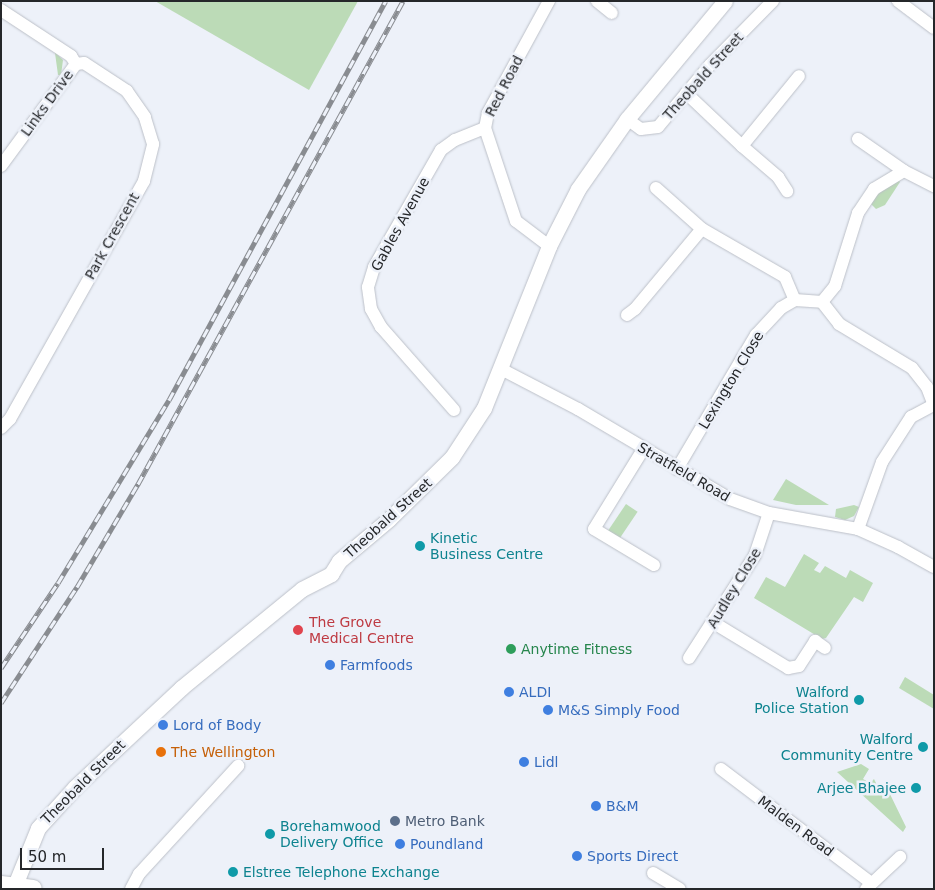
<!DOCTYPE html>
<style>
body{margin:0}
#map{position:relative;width:935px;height:890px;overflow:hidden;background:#edf1f9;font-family:"DejaVu Sans",sans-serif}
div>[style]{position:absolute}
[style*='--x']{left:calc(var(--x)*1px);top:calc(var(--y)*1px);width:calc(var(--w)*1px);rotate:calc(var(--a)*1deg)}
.green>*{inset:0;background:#bcdbb7;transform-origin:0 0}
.roads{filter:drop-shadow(0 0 1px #bcc0c8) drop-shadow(0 0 1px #bcc0c8)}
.minor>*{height:12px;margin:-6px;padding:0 6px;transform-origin:6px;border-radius:6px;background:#fff}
.tertiary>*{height:15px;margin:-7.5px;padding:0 7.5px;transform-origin:7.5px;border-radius:7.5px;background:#fff}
.secondary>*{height:18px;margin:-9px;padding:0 9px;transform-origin:9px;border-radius:9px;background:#fff}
.rail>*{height:5px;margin-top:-2.5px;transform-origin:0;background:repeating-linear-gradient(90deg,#edf1f9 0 9px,#898c91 0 18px);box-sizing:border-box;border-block:1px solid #898c91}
.dots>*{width:14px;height:14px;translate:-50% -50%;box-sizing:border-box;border:2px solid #edf1f9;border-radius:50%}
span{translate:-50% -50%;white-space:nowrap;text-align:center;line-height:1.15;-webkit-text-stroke:5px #edf1f9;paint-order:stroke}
.street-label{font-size:14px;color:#25272a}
.culture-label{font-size:14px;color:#0d838f}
.left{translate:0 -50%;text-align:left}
.right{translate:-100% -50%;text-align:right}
.health-label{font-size:14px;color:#be3a42}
.leisure-label{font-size:14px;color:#27864d}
.shop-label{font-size:14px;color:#366cbe}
.food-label{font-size:14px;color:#c56008}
.service-label{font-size:14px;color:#4e5e75}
.frame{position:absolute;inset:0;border:2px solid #25272a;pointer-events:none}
.scale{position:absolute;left:20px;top:848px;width:84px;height:22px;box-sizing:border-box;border:2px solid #25272a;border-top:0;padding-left:6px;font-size:15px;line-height:18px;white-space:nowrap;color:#25272a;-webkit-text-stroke:4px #edf1f9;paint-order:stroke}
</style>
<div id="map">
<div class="green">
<i style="clip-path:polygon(155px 1px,358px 1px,309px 90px)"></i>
<i style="clip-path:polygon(50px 47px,63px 60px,61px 75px,58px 75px,55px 53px)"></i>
<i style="clip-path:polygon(898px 179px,900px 182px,885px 205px,876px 209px,869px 202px,875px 193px)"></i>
<i style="clip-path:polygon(786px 479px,829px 505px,796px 505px,773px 500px)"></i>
<i style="left:626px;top:504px;width:14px;height:34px;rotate:34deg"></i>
<i style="clip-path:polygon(854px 505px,859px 507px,854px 516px,845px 520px,835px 517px,836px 509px)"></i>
<i style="clip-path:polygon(804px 554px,819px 563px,814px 570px,820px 573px,825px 566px,846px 578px,850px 570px,873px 583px,863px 602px,854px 597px,826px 638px,822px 639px,754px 598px,766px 577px,785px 587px)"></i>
<i style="clip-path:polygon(905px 677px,934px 695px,934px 709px,899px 688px)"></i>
<i style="clip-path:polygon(861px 764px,869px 769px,863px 779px,870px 783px,874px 779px,880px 791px,887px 788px,906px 827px,903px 832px,837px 772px)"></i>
</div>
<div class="roads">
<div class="minor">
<i style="--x:549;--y:1;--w:128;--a:118.6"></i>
<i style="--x:488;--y:113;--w:15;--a:101"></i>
<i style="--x:485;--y:128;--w:98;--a:71.6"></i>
<i style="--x:516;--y:221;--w:41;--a:37.1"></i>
<i style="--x:597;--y:1;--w:19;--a:39"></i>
<i style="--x:898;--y:1;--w:45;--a:36.9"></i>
<i style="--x:1;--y:10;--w:84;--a:33.3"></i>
<i style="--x:71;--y:56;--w:9;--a:58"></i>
<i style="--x:686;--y:93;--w:77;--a:43.4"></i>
<i style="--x:742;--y:146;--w:90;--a:-50.8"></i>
<i style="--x:627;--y:119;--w:17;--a:36"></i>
<i style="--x:641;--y:129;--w:17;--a:-7"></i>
<i style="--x:658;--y:127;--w:81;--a:-50"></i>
<i style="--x:710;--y:65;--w:90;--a:-45.5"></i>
<i style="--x:858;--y:139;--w:56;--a:34.8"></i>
<i style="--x:742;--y:146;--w:48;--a:40.7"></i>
<i style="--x:778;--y:177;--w:17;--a:57"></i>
<i style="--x:1;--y:166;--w:127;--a:-53.7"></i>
<i style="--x:656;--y:188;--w:62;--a:41.7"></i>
<i style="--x:702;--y:229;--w:96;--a:30"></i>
<i style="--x:785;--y:277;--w:25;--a:67"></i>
<i style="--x:795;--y:300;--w:27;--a:4"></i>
<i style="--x:822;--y:302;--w:21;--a:-51"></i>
<i style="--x:835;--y:286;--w:77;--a:-72.5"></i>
<i style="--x:858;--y:213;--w:29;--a:-56"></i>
<i style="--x:874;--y:189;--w:35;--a:-31"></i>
<i style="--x:904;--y:171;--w:34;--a:27"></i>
<i style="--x:822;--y:302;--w:28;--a:52"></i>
<i style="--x:839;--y:324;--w:85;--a:31.1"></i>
<i style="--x:912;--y:368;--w:24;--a:52"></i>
<i style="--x:927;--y:387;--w:19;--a:69"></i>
<i style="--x:627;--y:315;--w:10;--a:-37"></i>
<i style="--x:635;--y:309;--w:104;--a:-50.1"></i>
<i style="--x:501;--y:369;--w:87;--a:27.5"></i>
<i style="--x:578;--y:409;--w:177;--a:30.6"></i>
<i style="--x:730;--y:499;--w:41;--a:19.7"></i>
<i style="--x:769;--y:513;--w:90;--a:10.2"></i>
<i style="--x:858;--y:529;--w:44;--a:24.2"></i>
<i style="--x:898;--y:547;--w:41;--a:29.1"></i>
<i style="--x:454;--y:410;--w:111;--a:-131.3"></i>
<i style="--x:381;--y:327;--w:21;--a:-119"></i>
<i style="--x:371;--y:309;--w:22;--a:-98"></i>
<i style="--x:368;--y:287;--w:21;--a:-73"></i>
<i style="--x:374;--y:267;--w:135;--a:-60.2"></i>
<i style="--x:441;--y:150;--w:17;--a:-36"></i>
<i style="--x:455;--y:140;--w:32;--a:-22"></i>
<i style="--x:1;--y:428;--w:13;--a:-45"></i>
<i style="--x:10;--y:419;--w:273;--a:-60.6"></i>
<i style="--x:144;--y:181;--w:38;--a:-76"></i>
<i style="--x:153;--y:144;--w:28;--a:-107"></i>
<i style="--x:145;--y:117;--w:32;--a:-125"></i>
<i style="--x:127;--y:91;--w:51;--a:-146.9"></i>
<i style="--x:84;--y:63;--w:8;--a:173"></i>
<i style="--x:644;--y:448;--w:95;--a:121.7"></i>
<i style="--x:594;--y:529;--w:70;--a:31"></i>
<i style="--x:677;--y:469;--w:156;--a:-59.5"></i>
<i style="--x:756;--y:335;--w:37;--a:-47"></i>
<i style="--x:781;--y:308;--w:16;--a:-30"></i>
<i style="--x:858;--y:529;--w:71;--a:-70.3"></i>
<i style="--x:882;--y:462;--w:54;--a:-57.2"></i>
<i style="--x:911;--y:417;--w:26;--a:-28"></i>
<i style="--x:714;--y:623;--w:87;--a:31.3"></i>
<i style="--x:788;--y:668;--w:11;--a:-10"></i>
<i style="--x:799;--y:666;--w:30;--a:-57"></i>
<i style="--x:815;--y:641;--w:12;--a:35"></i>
<i style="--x:689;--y:658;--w:122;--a:-57.3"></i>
<i style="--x:755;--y:555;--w:44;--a:-71.6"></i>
<i style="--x:721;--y:769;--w:187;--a:37.2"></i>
<i style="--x:653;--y:873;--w:31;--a:31"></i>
<i style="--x:131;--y:889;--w:17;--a:-62"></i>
<i style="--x:139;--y:874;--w:147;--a:-47.5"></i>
<i style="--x:866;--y:889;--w:47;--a:-43.3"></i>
</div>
<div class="tertiary">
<i style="--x:15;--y:885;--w:61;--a:-68"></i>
<i style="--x:38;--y:828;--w:55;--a:-47.9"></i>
<i style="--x:75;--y:787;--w:145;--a:-43"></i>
<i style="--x:181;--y:688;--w:156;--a:-39.3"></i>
<i style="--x:302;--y:589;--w:33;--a:-27"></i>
<i style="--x:331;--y:574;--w:15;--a:-58"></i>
<i style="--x:339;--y:561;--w:65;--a:-40"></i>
<i style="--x:389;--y:519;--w:88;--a:-44.5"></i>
<i style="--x:452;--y:457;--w:59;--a:-56.9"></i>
<i style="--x:484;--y:408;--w:175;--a:-68.1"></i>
<i style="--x:549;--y:246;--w:64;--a:-63"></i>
<i style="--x:578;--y:189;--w:85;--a:-55"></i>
<i style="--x:627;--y:119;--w:153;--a:-50.3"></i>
</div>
<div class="secondary">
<i style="--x:1;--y:885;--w:32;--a:7"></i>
</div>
</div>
<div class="rail">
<i style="--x:1;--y:668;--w:102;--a:-56.2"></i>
<i style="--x:58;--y:583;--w:214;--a:-58.8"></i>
<i style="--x:169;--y:400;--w:454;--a:-61.5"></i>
<i style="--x:1;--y:703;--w:139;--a:-56.8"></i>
<i style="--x:77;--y:587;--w:120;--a:-59.4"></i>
<i style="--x:138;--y:484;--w:551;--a:-61.25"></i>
</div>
<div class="dots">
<i style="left:420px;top:546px;background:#0f9aa8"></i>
<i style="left:298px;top:630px;background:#e0444e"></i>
<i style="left:511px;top:649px;background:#2e9e5b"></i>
<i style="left:330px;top:665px;background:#3f7fe0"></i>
<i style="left:509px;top:692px;background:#3f7fe0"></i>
<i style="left:859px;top:700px;background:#0f9aa8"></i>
<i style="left:548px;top:710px;background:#3f7fe0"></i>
<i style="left:163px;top:725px;background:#3f7fe0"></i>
<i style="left:923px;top:747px;background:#0f9aa8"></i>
<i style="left:161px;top:752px;background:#e8710a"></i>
<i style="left:524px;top:762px;background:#3f7fe0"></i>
<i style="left:916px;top:788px;background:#0f9aa8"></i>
<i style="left:596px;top:806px;background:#3f7fe0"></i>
<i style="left:395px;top:821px;background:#5c6f8a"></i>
<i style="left:270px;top:834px;background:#0f9aa8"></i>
<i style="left:400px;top:844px;background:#3f7fe0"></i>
<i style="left:577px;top:856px;background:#3f7fe0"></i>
<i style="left:233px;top:872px;background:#0f9aa8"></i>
</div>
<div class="street-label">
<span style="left:703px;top:76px;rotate:-48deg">Theobald Street</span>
<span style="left:504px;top:86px;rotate:-63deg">Red Road</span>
<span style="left:47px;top:103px;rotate:-54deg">Links Drive</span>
<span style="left:400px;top:224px;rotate:-61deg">Gables Avenue</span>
<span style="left:112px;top:236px;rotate:-61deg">Park Crescent</span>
<span style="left:731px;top:380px;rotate:-59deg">Lexington Close</span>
<span style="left:684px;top:472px;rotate:30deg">Stratfield Road</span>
<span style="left:388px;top:518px;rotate:-42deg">Theobald Street</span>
<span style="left:734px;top:588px;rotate:-59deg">Audley Close</span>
<span style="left:83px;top:782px;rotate:-45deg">Theobald Street</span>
<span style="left:796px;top:826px;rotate:37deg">Malden Road</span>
</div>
<div class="culture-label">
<span class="left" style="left:430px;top:546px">Kinetic<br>Business Centre</span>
<span class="right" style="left:849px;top:700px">Walford<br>Police Station</span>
<span class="right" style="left:913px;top:747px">Walford<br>Community Centre</span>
<span class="right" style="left:906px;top:788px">Arjee Bhajee</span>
<span class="left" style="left:280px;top:834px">Borehamwood<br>Delivery Office</span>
<span class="left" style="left:243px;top:872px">Elstree Telephone Exchange</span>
</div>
<div class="health-label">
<span class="left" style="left:309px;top:630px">The Grove<br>Medical Centre</span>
</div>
<div class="leisure-label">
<span class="left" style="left:521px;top:649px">Anytime Fitness</span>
</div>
<div class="shop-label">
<span class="left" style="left:340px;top:665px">Farmfoods</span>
<span class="left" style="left:519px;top:692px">ALDI</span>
<span class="left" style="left:558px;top:710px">M&amp;S Simply Food</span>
<span class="left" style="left:173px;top:725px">Lord of Body</span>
<span class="left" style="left:534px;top:762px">Lidl</span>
<span class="left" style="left:606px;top:806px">B&amp;M</span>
<span class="left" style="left:410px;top:844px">Poundland</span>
<span class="left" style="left:587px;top:856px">Sports Direct</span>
</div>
<div class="food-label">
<span class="left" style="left:171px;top:752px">The Wellington</span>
</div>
<div class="service-label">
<span class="left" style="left:405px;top:821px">Metro Bank</span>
</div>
<div class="frame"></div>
<div class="scale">50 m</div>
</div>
